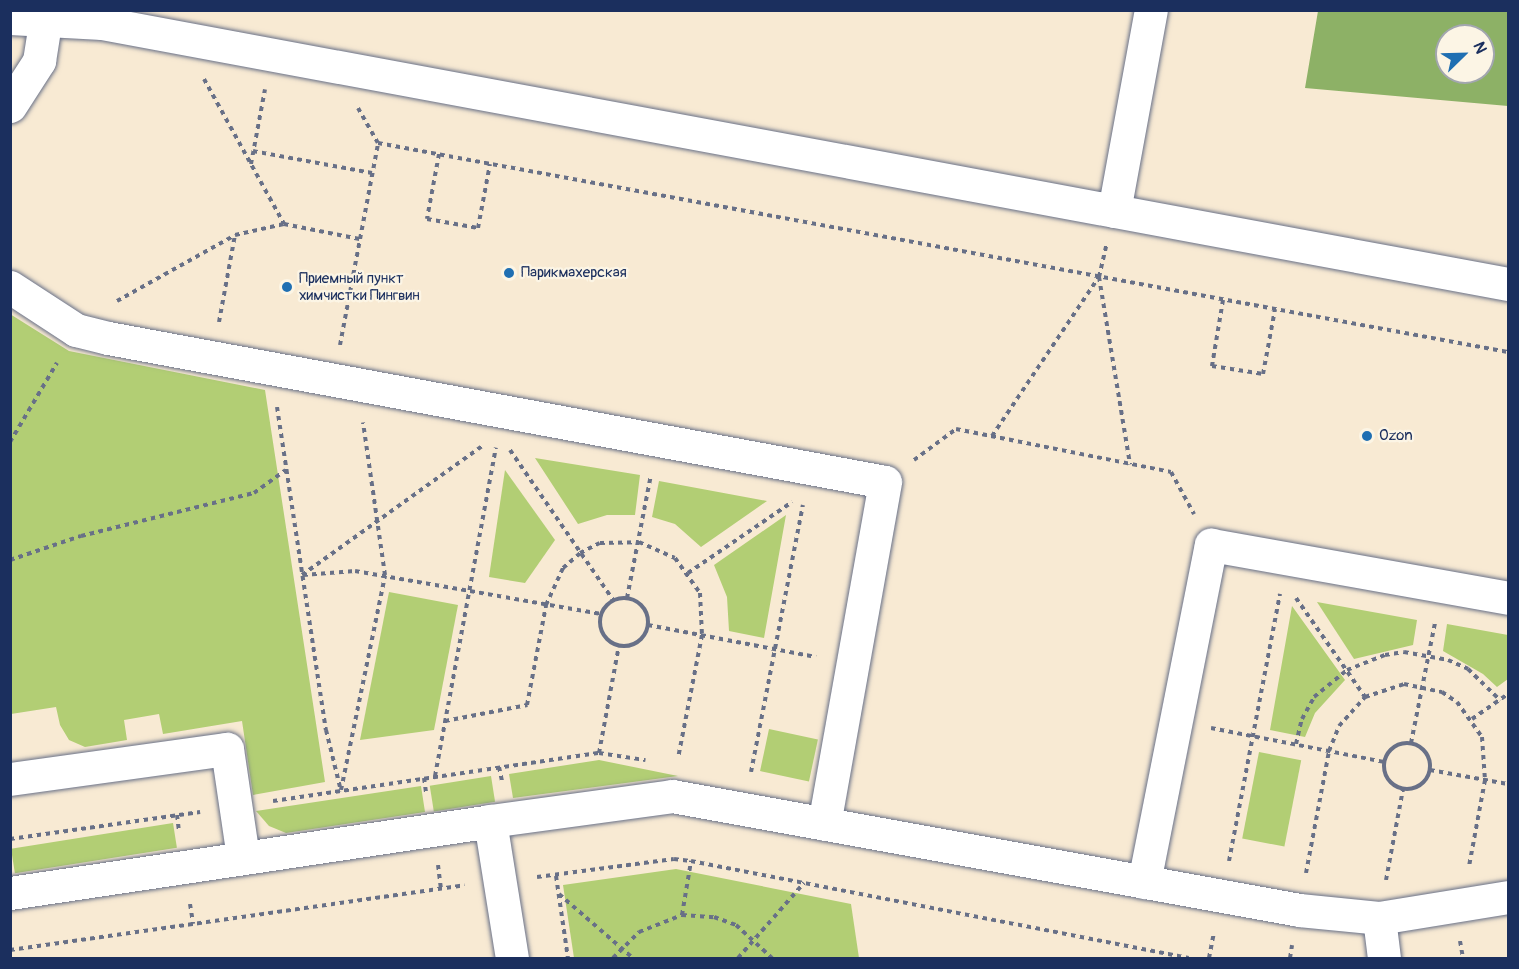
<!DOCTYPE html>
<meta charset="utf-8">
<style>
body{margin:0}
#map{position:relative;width:1519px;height:969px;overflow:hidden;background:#f8ead3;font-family:Pangolin,sans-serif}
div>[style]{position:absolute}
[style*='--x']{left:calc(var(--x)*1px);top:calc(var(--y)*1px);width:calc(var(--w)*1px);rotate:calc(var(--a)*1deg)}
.green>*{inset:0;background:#b2ce74;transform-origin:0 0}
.forest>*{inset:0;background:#8db166}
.path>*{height:4px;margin-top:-2px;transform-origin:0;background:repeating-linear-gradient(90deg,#687087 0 4.5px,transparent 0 9px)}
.path>.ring{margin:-2px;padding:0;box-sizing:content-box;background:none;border:4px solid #687087;border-radius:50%}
.roads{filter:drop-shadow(0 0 2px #687087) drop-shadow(0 0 2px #687087)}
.minor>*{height:33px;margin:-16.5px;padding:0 16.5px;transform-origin:16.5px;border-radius:16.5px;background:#fff}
.dots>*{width:16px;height:16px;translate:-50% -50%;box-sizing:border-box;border:3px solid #fcf5e5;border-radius:50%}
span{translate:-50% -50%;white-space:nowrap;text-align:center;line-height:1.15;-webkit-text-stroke:4.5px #fcf5e5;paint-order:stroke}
.poi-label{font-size:15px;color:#1b2f5e}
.left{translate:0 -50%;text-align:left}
.frame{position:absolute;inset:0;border:12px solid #1b2f5e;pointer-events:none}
.north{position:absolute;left:1435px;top:24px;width:60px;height:60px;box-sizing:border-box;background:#fcf5e5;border:2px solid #a2a6af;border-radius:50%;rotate:67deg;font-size:16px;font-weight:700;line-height:24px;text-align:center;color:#1b2f5e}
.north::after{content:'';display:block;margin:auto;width:21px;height:27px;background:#1f6fb2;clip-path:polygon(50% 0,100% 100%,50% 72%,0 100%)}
</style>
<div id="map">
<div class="green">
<i style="clip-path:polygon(10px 314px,69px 351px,265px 390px,325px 782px,253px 795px,242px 721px,163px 734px,159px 714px,124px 720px,127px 740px,85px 747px,69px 740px,60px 725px,56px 707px,11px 714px)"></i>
<i style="clip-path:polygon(535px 458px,640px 475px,635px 515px,607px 515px,578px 524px)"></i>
<i style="clip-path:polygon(505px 470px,555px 540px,525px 583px,489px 577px)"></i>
<i style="clip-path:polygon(659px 481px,767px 501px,701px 547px,675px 524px,652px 517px)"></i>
<i style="clip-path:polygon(786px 515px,764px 638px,729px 631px,727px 597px,714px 565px)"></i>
<i style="clip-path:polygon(389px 592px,458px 605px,434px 730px,360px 740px)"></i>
<i style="clip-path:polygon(1317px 602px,1417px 620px,1413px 645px,1354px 659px)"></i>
<i style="clip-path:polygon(1292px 606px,1345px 680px,1315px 713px,1305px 737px,1270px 730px)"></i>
<i style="clip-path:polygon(1447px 624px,1508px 635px,1508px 679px,1497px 687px,1483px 674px,1443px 651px)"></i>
<i style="left:769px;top:729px;width:50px;height:43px;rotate:12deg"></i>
<i style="left:1259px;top:752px;width:43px;height:88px;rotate:11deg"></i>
<i style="clip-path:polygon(599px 760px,678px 776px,513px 798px,509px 774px)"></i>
<i style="left:491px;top:776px;width:26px;height:62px;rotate:81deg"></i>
<i style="clip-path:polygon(421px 786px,425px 812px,286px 833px,269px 826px,256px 811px)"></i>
<i style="left:173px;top:823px;width:25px;height:164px;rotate:81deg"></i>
<i style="clip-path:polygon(676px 869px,851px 904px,859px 958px,574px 958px,563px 885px)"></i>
</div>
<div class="forest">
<i style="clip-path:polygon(evenodd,1318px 11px,1508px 11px,1508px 106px,1305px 88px,1318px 11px,1447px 36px,1483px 36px,1483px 72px,1447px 72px,1447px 36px)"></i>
</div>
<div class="path">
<i style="--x:204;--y:79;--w:166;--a:61.1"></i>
<i style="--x:284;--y:224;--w:77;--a:11.2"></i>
<i style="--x:358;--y:108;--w:40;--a:60.3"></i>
<i style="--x:378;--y:143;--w:1149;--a:10.48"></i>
<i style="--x:253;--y:151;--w:121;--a:10.5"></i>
<i style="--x:439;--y:154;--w:66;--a:100.5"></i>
<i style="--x:427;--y:219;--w:52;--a:10"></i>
<i style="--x:478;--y:228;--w:65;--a:-79.4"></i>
<i style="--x:251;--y:164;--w:76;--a:-79.4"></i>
<i style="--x:1099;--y:277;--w:32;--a:-77"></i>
<i style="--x:1223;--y:300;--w:67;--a:99.5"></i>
<i style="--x:1212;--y:366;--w:52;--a:8.9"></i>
<i style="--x:1263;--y:374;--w:66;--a:-79.5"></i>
<i style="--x:117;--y:301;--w:135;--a:-29.2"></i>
<i style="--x:235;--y:235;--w:50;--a:-12.7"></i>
<i style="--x:219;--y:322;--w:88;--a:-79.6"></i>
<i style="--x:340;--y:345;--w:206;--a:-79.3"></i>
<i style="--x:277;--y:407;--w:327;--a:81.4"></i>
<i style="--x:326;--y:730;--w:63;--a:76.2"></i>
<i style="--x:992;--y:436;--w:192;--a:-56.1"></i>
<i style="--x:1099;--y:277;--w:190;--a:80.6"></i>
<i style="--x:10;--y:442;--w:92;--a:-59.3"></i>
<i style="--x:510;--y:450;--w:182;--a:55.5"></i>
<i style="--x:914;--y:460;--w:52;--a:-36.4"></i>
<i style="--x:956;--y:429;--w:219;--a:11.3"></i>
<i style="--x:1171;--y:472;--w:48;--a:61.3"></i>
<i style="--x:10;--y:560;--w:75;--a:-18.7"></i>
<i style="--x:81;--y:536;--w:178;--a:-14"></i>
<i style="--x:254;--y:493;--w:39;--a:-36"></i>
<i style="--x:688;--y:573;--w:126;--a:-34.3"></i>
<i style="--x:302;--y:575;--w:221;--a:-35.6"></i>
<i style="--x:303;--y:575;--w:52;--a:-4.4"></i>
<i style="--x:355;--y:571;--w:250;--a:9.9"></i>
<i style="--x:627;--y:598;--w:125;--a:-79"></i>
<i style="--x:1296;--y:598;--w:121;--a:55.1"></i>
<i class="ring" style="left:600px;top:598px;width:44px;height:44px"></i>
<i style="--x:648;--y:625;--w:171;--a:10.8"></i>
<i style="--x:1472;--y:719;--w:44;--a:-34.8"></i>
<i style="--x:445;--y:721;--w:84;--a:-11"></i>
<i style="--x:527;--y:705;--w:102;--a:-79.2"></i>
<i style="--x:546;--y:605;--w:41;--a:-65.3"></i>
<i style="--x:563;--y:568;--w:23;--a:-41"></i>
<i style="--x:580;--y:553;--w:22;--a:-27"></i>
<i style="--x:600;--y:543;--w:39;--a:-1"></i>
<i style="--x:639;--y:542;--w:39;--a:24"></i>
<i style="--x:675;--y:558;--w:43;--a:54.5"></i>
<i style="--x:700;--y:593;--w:42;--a:87.3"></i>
<i style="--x:702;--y:635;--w:125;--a:101"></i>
<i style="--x:1211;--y:728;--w:176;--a:11.1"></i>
<i class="ring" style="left:1384px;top:743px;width:42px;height:42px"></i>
<i style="--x:1411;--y:743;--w:122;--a:-78.7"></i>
<i style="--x:1296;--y:744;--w:26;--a:-77"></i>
<i style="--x:1302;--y:719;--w:25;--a:-61"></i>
<i style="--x:1314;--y:697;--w:43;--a:-39.3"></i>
<i style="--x:1347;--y:670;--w:41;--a:-21.5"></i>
<i style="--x:1385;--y:655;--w:19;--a:-9"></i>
<i style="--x:1404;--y:652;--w:45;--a:10.3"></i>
<i style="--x:1448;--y:660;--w:22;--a:24"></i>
<i style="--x:1468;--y:669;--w:45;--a:44.1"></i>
<i style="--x:599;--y:753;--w:110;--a:-79.5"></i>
<i style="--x:499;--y:767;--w:14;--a:78"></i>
<i style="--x:1430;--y:770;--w:79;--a:10.2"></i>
<i style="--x:751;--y:772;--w:272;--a:-79"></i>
<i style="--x:435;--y:776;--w:334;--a:-79.5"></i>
<i style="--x:424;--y:778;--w:14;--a:82"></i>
<i style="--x:341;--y:790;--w:219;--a:-78.4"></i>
<i style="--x:385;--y:575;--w:154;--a:-98.2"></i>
<i style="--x:273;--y:801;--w:330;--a:-8.4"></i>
<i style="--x:599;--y:753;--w:47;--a:8.7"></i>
<i style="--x:177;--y:815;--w:16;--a:83"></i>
<i style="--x:10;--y:839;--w:192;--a:-8.1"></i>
<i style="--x:1229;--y:861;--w:272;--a:-79.2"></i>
<i style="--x:438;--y:865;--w:23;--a:83"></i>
<i style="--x:1306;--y:873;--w:124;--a:-79.3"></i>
<i style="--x:1329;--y:751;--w:27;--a:-68"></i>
<i style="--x:1339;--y:726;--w:39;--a:-48"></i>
<i style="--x:1365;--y:697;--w:41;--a:-18.4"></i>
<i style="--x:1404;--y:684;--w:39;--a:12"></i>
<i style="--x:1442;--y:692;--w:18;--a:34"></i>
<i style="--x:1457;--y:702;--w:43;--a:54.5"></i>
<i style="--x:1482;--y:737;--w:43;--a:86"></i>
<i style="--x:1485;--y:780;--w:87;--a:100.5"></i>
<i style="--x:556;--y:876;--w:83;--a:81.7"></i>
<i style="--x:537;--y:877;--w:138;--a:-7.5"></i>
<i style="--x:674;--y:859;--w:17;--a:7"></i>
<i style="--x:691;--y:861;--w:507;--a:11.02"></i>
<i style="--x:1386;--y:880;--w:93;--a:-79.4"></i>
<i style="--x:559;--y:894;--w:98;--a:40.9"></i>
<i style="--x:190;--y:904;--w:20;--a:81"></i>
<i style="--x:682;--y:915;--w:55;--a:-80.5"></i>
<i style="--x:1460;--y:941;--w:17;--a:80"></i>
<i style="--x:10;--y:950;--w:459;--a:-8.1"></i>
<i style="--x:613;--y:958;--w:37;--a:-45"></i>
<i style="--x:639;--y:932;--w:46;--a:-21.6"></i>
<i style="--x:682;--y:915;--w:32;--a:4"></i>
<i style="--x:714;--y:917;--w:23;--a:20"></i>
<i style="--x:736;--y:925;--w:49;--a:42.5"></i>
<i style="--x:738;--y:958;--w:100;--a:-48.7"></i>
<i style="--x:1209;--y:958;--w:25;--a:-79"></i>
<i style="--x:1290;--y:958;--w:13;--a:-81"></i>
</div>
<div class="roads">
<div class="minor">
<i style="--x:10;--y:18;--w:92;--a:3.1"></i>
<i style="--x:102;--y:23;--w:1430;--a:10.52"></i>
<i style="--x:10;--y:106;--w:54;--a:-57.2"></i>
<i style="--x:39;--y:61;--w:39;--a:-81"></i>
<i style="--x:1114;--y:211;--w:204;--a:-79.6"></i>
<i style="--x:10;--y:287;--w:79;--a:33.1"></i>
<i style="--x:76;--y:330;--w:33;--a:14"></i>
<i style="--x:108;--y:338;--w:790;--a:10.5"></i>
<i style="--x:885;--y:482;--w:347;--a:100.1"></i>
<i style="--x:10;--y:779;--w:219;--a:-7.9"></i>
<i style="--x:227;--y:749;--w:110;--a:81.6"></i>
<i style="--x:490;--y:821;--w:184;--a:-7.8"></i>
<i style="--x:672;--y:796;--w:637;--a:10.3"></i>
<i style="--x:1299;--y:910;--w:80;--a:5.7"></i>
<i style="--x:1379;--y:918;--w:40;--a:82.9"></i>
<i style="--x:1144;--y:882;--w:344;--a:-78.8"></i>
<i style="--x:1211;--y:545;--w:302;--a:10.1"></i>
<i style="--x:10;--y:893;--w:485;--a:-8.5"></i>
<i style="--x:490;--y:821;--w:139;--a:80.9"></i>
<i style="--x:1379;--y:918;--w:131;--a:-9.2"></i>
</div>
</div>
<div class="dots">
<i style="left:509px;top:273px;background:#1f6fb2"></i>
<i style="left:287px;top:287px;background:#1f6fb2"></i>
<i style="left:1367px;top:436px;background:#1f6fb2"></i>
</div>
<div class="poi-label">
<span class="left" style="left:521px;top:273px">Парикмахерская</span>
<span class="left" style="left:299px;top:287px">Приемный пункт<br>химчистки Пингвин</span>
<span class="left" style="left:1379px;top:436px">Ozon</span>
</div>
<div class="frame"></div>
<div class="north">N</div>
</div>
